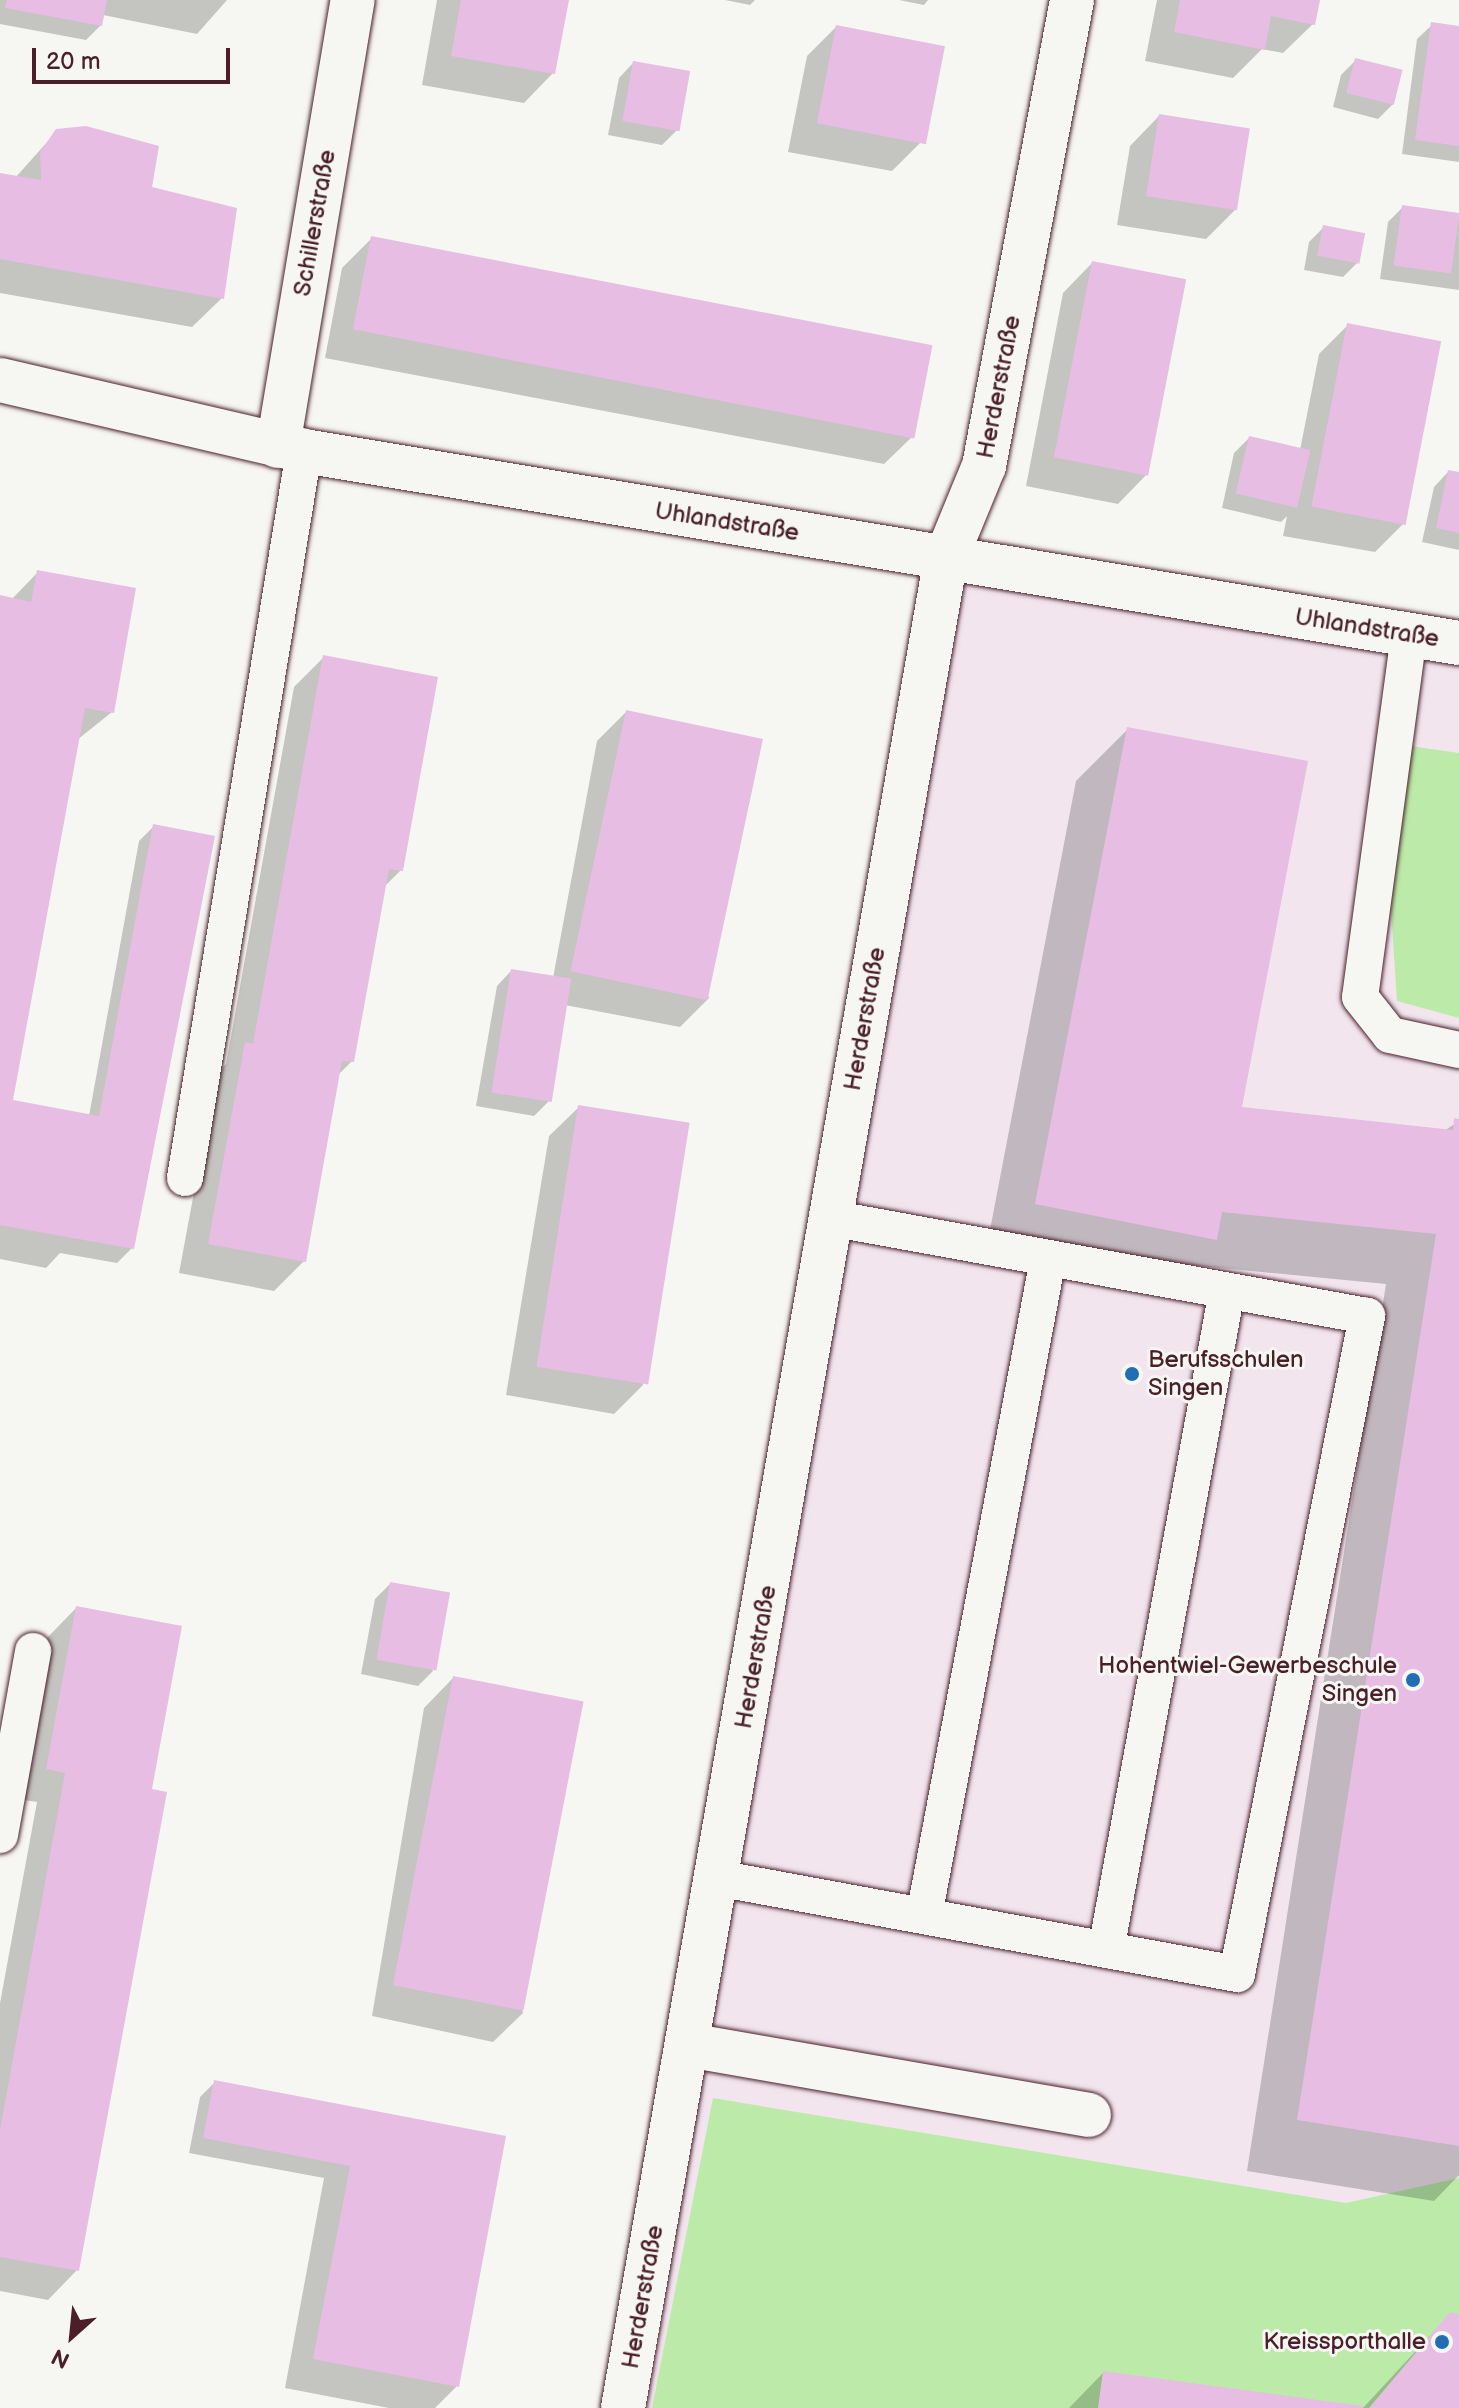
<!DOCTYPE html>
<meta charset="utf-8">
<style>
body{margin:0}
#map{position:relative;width:1459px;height:2408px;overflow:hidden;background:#f6f6f2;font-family:"Balsamiq Sans",sans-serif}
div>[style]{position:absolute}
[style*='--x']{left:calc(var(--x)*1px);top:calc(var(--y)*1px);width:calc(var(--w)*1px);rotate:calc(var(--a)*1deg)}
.built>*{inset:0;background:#f2e5ee}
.green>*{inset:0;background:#bceba9}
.shadow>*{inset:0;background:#0003}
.building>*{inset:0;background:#e7bde4;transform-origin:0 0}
.roads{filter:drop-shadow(0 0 2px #4a1f2b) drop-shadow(0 0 2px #4a1f2b)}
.service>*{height:36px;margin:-18px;padding:0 18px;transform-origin:18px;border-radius:18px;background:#f6f6f2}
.minor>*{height:44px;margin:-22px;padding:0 22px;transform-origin:22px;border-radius:22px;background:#f6f6f2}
.dots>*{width:22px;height:22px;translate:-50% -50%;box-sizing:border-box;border:4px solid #f6f6f2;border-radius:50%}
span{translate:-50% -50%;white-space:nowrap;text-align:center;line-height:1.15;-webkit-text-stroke:6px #f6f6f2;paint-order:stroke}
.street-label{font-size:24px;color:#4a1f2b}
.poi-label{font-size:24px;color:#4a1f2b}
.left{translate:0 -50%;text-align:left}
.right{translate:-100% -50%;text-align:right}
.north{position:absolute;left:32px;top:2296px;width:80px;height:80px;-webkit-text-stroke:6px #f6f6f2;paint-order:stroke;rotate:207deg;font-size:22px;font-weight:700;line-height:32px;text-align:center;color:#4a1f2b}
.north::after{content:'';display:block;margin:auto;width:28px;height:36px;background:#4a1f2b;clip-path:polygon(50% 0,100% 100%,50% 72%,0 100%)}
.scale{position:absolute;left:32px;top:48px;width:198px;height:36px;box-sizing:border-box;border:4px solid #4a1f2b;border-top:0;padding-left:10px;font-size:24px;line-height:28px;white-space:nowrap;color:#4a1f2b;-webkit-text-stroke:6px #f6f6f2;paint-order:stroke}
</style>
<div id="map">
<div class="built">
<i style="clip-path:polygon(946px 558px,1459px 643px,1459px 2408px,623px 2408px)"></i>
</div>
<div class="green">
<i style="clip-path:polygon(1410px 746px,1459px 753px,1459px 1018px,1397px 1001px,1390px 895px)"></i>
<i style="clip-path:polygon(713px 2098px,1346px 2203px,1459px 2178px,1459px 2408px,652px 2408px)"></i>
</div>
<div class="shadow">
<i style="clip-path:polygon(0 0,227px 0,197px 34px,103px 15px,101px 25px,86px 40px,0 24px)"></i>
<i style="clip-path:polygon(437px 0,567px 0,553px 73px,524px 103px,422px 85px)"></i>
<i style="clip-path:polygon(725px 0,755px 0,750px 5px)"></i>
<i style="clip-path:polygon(899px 0,928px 0,924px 5px)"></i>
<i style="clip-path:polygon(1157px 0,1318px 0,1313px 24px,1283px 53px,1262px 49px,1233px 78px,1145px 61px)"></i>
<i style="clip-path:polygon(1432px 25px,1459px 28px,1459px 162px,1402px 154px,1417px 39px)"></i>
<i style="clip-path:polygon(836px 27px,922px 141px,892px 171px,788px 152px,807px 56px)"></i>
<i style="clip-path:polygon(1356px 60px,1393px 104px,1378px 119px,1333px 107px,1341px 75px)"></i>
<i style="clip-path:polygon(633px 63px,677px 130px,662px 145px,608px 135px,619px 78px)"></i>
<i style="clip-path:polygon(1159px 116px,1235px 210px,1206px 239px,1117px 225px,1130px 146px)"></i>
<i style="clip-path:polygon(57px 131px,150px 188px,222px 298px,192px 327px,0 293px,0 175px,15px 178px)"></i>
<i style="clip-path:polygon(1403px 207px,1459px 215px,1459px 290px,1380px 279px,1388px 222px)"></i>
<i style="clip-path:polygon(1324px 227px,1358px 262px,1343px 277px,1304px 270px,1309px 242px)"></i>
<i style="clip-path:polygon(372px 238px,914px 435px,884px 464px,325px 358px,342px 268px)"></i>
<i style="clip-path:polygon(1092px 263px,1147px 474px,1118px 504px,1026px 486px,1063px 293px)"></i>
<i style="clip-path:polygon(1348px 325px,1404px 523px,1375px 552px,1283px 536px,1287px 516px,1281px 522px,1222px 508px,1234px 453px,1249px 438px,1300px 450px,1319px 354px)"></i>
<i style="clip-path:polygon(1448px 472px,1459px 474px,1459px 550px,1422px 542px,1434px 487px)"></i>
<i style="clip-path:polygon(38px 572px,112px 712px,77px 740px,11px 1102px,89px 1116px,139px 841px,154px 826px,132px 1248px,117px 1263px,60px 1253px,46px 1268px,0 1259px,0 597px,11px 600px)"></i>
<i style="clip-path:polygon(324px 657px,401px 870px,384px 887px,352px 1061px,337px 1076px,304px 1261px,274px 1291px,179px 1273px,216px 1074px,226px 1064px,294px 687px)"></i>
<i style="clip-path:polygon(626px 712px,709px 998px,680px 1027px,565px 1005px,549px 1101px,534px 1116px,476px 1106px,497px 986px,511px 971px,553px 978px,597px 741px)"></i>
<i style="clip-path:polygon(1128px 729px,1240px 1109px,1444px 1131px,1459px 1121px,1459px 2175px,1434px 2201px,1247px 2171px,1386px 1284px,1189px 1265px,1163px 1291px,985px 1256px,1076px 781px)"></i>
<i style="clip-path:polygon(579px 1107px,643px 1385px,614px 1414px,506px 1395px,549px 1136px)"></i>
<i style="clip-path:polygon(390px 1584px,433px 1671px,418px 1686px,361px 1674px,375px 1599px)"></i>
<i style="clip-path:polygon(76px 1608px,150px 1791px,77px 2270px,48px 2300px,0 2291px,0 2003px,37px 1802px,17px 1799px,47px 1638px)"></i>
<i style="clip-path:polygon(453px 1678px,523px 2013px,493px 2042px,372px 2016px,424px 1708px)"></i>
<i style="clip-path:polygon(215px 2082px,360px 2110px,457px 2386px,435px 2408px,389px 2408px,285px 2388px,324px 2178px,189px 2153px,200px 2097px)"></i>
<i style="clip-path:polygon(1450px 2314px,1459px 2316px,1459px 2408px,1363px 2408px)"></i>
<i style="clip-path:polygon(1103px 2373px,1362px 2408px,1069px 2408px)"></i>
</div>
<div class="building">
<i style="clip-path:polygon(7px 0,107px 0,102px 26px,5px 8px)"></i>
<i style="clip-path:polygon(461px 0,569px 0,555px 74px,451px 56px)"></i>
<i style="clip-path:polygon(1180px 0,1320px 0,1315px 25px,1271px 16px,1265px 50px,1174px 32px)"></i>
<i style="clip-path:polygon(1431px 22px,1459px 26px,1459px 146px,1415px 140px)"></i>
<i style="left:836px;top:25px;width:111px;height:100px;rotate:11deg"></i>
<i style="left:1355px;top:58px;width:49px;height:36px;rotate:14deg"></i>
<i style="left:633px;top:61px;width:58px;height:61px;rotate:10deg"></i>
<i style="left:1159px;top:114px;width:92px;height:83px;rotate:9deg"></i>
<i style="clip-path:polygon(86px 126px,159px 146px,152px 187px,237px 208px,224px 299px,0 259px,0 173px,41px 180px,40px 152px,56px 129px)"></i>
<i style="left:1402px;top:205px;width:58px;height:61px;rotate:8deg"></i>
<i style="left:1323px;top:225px;width:43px;height:31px;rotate:11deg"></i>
<i style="left:371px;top:236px;width:572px;height:95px;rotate:11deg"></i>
<i style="left:1092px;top:261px;width:96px;height:200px;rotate:11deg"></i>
<i style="left:1347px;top:323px;width:96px;height:187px;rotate:11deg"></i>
<i style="left:1249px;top:436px;width:63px;height:59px;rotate:13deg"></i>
<i style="clip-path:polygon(1448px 470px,1459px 472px,1459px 533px,1436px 528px)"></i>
<i style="clip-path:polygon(37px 570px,136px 588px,114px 713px,85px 708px,13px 1100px,99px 1116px,153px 824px,215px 836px,134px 1249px,0 1225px,0 595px,31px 602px)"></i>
<i style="clip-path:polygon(323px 655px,438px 677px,403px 871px,389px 869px,354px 1062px,342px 1061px,306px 1262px,208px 1244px,245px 1042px,253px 1044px)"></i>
<i style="left:626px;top:710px;width:140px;height:267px;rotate:12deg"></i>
<i style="clip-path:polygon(1127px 727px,1308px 761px,1242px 1107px,1453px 1130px,1454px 1118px,1459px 1119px,1459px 2146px,1297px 2120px,1436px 1234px,1222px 1212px,1217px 1240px,1035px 1204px)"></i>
<i style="left:511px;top:969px;width:61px;height:125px;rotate:9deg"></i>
<i style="left:578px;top:1105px;width:113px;height:265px;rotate:9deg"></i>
<i style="left:390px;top:1582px;width:61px;height:79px;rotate:10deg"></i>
<i style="clip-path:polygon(76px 1606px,182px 1626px,152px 1789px,167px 1792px,79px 2271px,0 2257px,0 2130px,65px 1773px,46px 1769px)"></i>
<i style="left:453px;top:1676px;width:133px;height:315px;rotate:11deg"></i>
<i style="clip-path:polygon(214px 2080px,506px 2136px,459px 2387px,313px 2359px,350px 2166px,203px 2138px)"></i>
<i style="clip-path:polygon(1450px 2312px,1459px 2314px,1459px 2408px,1369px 2408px)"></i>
<i style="clip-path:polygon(1103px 2371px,1363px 2406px,1363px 2408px,1098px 2408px)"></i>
</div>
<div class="roads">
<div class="service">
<i style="--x:1409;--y:635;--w:365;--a:97.7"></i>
<i style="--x:1360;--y:997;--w:48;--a:51.7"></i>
<i style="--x:1390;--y:1035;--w:71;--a:12.3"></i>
<i style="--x:185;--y:1178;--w:737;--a:-80.7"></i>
<i style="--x:0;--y:1835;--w:187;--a:-79.8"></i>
<i style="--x:717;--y:1878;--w:529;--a:10.46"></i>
<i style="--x:1237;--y:1974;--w:671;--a:-78.82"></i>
<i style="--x:1367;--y:1316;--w:546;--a:-169.66"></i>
<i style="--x:924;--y:1916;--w:669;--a:-79.31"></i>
<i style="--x:1106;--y:1950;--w:670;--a:-79.6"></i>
</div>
<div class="minor">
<i style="--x:0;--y:380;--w:312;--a:13.1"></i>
<i style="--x:304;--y:451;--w:1171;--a:9.44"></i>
<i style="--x:278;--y:446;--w:452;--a:-80.5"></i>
<i style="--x:688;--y:2045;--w:407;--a:9.9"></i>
<i style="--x:623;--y:2408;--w:1878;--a:-80.1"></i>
<i style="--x:946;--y:558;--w:100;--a:-67.6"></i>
<i style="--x:984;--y:466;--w:474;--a:-79.3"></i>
</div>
</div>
<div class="dots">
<i style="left:1132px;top:1374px;background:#1f6fb2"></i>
<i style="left:1413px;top:1680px;background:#1f6fb2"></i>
<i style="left:1442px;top:2342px;background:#1f6fb2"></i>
</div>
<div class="street-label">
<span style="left:315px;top:223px;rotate:-80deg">Schillerstraße</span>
<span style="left:999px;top:387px;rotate:-79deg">Herderstraße</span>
<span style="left:727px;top:522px;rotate:9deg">Uhlandstraße</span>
<span style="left:1367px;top:628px;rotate:9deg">Uhlandstraße</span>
<span style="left:865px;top:1019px;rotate:-80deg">Herderstraße</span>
<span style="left:756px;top:1657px;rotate:-80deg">Herderstraße</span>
<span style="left:643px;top:2297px;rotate:-80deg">Herderstraße</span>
</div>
<div class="poi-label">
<span class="left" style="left:1148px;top:1374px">Berufsschulen<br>Singen</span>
<span class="right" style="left:1397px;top:1680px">Hohentwiel-Gewerbeschule<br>Singen</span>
<span class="right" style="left:1426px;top:2342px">Kreissporthalle</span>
</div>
<div class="north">N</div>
<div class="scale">20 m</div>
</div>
